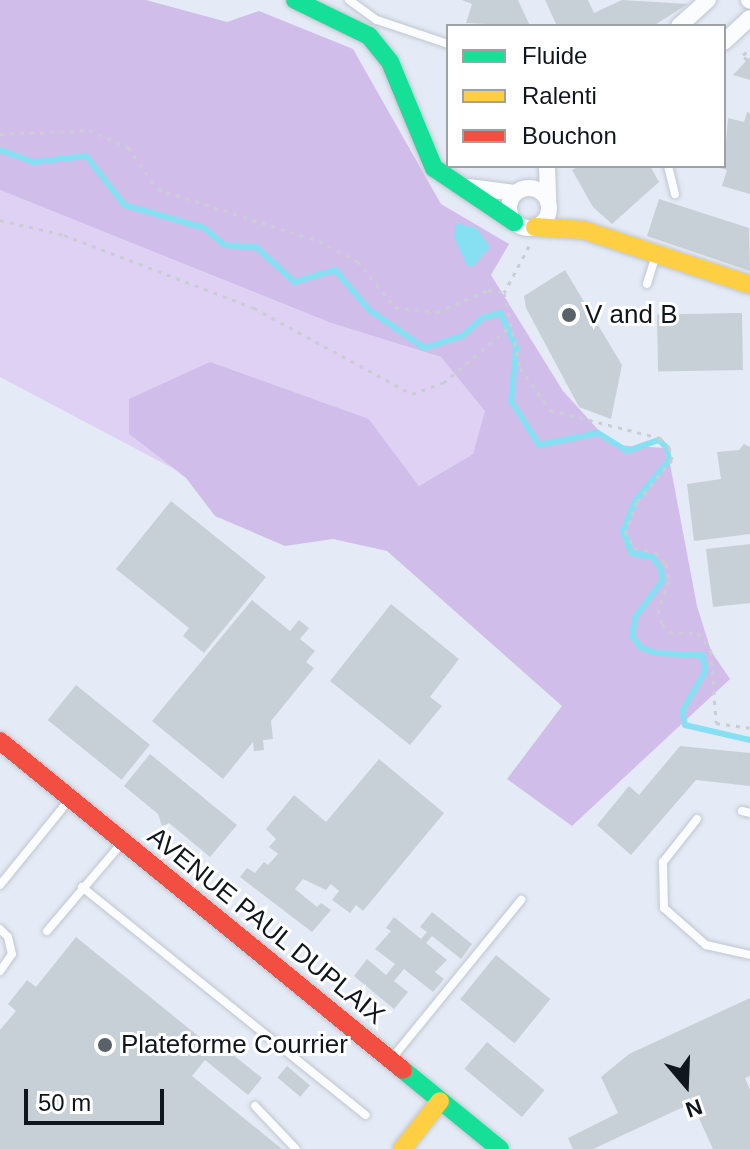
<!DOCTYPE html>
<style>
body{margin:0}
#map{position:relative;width:750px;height:1149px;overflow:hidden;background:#e5ebf6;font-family:Arial,sans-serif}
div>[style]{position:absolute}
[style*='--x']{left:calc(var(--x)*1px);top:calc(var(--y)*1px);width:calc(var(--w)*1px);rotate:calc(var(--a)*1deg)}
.green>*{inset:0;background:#ded1f4}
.forest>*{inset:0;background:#d0bdea}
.water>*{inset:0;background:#87e0f1}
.stream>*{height:6px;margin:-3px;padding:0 3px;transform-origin:3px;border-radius:3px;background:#87e0f1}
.building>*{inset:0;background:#c7cfd7;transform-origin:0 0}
.path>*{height:3px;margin-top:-1.5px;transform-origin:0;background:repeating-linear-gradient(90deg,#cacdd1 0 4px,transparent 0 10px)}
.roads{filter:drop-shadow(0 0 2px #c0c6ce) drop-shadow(0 0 2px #c0c6ce)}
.lane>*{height:8px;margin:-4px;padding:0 4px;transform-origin:4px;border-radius:4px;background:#fbfcfe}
.street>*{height:16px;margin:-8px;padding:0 8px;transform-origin:8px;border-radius:8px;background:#fbfcfe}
.street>.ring{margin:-8px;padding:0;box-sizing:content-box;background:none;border:16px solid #fbfcfe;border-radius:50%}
.fast>*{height:18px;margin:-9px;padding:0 9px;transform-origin:9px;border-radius:9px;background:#16e098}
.slow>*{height:18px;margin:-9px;padding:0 9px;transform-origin:9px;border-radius:9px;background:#ffcf43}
.jam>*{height:18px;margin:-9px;padding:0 9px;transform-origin:9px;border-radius:9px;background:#f24e42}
.dots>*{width:22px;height:22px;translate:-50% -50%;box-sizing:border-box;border:4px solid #fff;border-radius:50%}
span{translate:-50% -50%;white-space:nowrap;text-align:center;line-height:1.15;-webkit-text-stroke:6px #fff;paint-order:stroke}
.poi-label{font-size:26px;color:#10161e}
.left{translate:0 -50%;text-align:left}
.street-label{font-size:26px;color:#10161e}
.legend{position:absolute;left:446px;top:24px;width:280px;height:144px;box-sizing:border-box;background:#fff;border:2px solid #9fa2a5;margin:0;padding:10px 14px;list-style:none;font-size:24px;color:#10161e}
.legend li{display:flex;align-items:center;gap:16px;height:40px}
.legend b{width:40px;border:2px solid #9fa2a5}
.north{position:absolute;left:646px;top:1045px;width:80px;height:80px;-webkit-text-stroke:6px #fff;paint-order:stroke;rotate:161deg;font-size:22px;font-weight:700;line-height:32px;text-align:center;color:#10161e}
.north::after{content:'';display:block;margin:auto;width:28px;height:36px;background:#10161e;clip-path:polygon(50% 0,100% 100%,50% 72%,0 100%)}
.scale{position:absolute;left:24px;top:1089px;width:140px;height:36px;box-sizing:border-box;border:4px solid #10161e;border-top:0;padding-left:10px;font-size:24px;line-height:28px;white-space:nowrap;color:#10161e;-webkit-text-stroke:6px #fff;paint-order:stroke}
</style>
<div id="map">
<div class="green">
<i style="clip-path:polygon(0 190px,331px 323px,441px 357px,486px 411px,473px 454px,419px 486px,369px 419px,129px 434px,174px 469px,0 377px)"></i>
</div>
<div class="forest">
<i style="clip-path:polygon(0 0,146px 0,227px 22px,259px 11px,353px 49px,441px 204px,509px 244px,491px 275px,563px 391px,612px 445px,667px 448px,697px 606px,711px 651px,730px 679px,572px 826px,507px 779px,562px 706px,387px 551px,333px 539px,285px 546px,215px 516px,186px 478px,129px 434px,129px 399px,210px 362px,369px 419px,419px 486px,473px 454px,485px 411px,441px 357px,331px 323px,0 190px)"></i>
</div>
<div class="water">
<i style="clip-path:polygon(455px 223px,476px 228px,490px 247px,473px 266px,467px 266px,454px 238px)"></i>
</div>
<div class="stream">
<i style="--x:0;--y:150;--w:35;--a:20"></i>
<i style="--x:33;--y:162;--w:53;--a:-6.5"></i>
<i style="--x:86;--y:156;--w:62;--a:52.2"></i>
<i style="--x:124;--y:205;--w:83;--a:16"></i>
<i style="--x:204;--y:228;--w:26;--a:40"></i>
<i style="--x:224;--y:245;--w:32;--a:4"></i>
<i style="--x:256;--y:247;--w:52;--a:42.6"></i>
<i style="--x:294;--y:282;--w:43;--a:-16.3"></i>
<i style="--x:335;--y:270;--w:52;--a:49.6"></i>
<i style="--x:369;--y:310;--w:67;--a:34.6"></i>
<i style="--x:424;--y:348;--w:40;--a:-18"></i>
<i style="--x:462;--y:336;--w:27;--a:-42"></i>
<i style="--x:482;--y:318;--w:19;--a:-16"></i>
<i style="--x:500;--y:313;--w:38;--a:65"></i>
<i style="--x:516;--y:347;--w:54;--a:95.3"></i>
<i style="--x:511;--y:401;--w:52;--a:57.5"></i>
<i style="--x:539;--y:445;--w:60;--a:-11.5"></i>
<i style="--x:598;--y:433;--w:34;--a:32"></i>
<i style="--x:627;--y:451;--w:34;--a:-19"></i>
<i style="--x:659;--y:440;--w:11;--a:45"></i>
<i style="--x:667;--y:448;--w:12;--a:81"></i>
<i style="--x:669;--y:460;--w:53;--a:129.7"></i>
<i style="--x:635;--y:501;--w:32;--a:112"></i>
<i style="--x:623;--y:531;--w:23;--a:70"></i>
<i style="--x:631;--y:553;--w:21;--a:11"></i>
<i style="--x:652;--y:557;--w:15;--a:53"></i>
<i style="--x:661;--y:569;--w:12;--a:85"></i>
<i style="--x:662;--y:581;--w:45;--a:126.9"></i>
<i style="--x:635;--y:617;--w:19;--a:99"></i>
<i style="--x:632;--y:636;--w:14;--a:54"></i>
<i style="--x:640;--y:647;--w:16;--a:22"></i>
<i style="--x:655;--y:653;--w:47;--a:2.4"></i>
<i style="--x:702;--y:655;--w:16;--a:79"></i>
<i style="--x:705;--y:671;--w:46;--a:119.9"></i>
<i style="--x:682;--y:711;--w:14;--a:78"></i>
<i style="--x:685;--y:725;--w:67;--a:13"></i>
</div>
<div class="building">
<i style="clip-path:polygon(462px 0,518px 0,530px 26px,466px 23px,472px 4px)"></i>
<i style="clip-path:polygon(545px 0,588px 0,594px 13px,622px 0,688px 4px,653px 26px,557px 26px)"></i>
<i style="clip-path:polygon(750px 57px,750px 80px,733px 75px,747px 60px)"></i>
<i style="clip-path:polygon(747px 112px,750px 113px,750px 194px,722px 186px,727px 170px,716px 167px,724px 166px,728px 118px,744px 122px)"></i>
<i style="clip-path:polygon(579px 166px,650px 166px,659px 182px,612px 224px,593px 207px,572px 170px)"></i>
<i style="clip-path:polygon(659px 199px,749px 228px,750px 271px,647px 236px)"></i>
<i style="clip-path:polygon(565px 270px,622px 365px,611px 419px,579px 407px,526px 308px,524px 296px)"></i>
<i style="left:742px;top:313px;width:57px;height:85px;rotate:89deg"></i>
<i style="clip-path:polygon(744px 444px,750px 447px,750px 534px,694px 541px,687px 484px,721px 479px,717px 452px,739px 450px)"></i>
<i style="clip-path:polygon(171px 501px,266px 577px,204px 653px,183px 636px,189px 628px,116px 569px)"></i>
<i style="clip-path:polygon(750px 544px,750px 603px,713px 607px,706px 549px)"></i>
<i style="clip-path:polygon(252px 600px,290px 631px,299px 620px,309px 628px,300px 639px,315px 651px,306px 662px,314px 668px,271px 721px,273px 739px,263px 740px,264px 750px,254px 751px,253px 742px,223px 779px,152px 721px)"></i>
<i style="clip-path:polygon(391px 604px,459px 659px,430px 697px,442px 706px,410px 745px,330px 681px)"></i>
<i style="left:76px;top:685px;width:95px;height:45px;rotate:39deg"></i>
<i style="clip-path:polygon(680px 746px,750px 753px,750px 786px,696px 780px,631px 855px,597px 825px,629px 786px,639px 795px)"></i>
<i style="clip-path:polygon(150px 754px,237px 825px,210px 857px,169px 823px,162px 826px,158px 814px,124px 786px)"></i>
<i style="clip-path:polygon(379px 759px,444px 813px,363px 911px,356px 905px,350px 913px,332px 900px,339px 891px,331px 884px,326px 890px,303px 879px,295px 889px,317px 907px,321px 903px,331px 910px,312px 932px,240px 877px,247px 868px,255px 873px,264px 862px,268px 865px,278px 854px,269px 847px,276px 839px,266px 829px,294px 795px,326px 822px)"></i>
<i style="clip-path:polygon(432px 912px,472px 944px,461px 959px,432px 936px,426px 943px,447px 960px,435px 972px,444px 979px,433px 992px,404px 969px,394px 981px,408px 992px,394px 1009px,354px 976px,367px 959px,386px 975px,395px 964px,375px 949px,391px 931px,386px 928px,394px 917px,421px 939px,427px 932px,420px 927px)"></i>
<i style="clip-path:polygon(76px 937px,213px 1048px,217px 1042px,262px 1078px,248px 1095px,205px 1060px,192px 1076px,282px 1149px,0 1149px,0 1030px,16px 1011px,8px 1004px,27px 980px,36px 987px)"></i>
<i style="left:496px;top:955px;width:70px;height:57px;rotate:39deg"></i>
<i style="clip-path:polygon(750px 998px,750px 1076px,745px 1078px,750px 1090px,750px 1149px,713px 1149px,692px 1103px,593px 1149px,573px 1149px,568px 1138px,618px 1113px,601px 1077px,629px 1054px)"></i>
<i style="left:487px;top:1042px;width:75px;height:35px;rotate:40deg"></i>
<i style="left:287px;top:1066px;width:30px;height:15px;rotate:40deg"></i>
</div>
<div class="path">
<i style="--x:747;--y:60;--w:6;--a:-129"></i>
<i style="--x:743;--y:55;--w:9;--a:-41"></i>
<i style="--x:0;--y:134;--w:89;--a:-2.6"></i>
<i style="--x:89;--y:130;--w:43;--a:23.6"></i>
<i style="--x:128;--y:147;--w:51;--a:55.4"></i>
<i style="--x:157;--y:189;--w:170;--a:17.8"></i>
<i style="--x:319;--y:241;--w:43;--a:27.8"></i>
<i style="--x:357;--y:261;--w:60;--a:50.4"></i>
<i style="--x:395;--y:307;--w:42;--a:6.8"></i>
<i style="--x:437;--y:312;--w:56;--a:-23.3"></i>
<i style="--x:488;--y:290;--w:14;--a:8"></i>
<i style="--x:0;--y:220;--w:66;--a:13.2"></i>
<i style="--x:64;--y:235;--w:204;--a:21"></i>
<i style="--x:254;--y:308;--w:180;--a:28.6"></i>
<i style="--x:412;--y:394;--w:33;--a:-20"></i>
<i style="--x:443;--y:383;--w:90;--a:-40"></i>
<i style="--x:529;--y:246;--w:53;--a:118"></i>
<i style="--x:504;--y:293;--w:77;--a:78"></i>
<i style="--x:520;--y:368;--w:52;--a:54.5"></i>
<i style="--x:550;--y:410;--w:114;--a:14.3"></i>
<i style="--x:660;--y:438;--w:13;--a:45"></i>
<i style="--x:669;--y:447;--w:13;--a:77"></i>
<i style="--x:672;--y:460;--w:55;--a:129.8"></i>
<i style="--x:637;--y:502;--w:31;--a:112"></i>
<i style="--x:625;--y:531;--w:19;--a:62"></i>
<i style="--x:634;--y:548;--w:21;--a:11"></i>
<i style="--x:655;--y:552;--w:16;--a:47"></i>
<i style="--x:666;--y:564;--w:17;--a:80"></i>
<i style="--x:669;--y:581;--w:31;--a:111"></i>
<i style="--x:658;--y:610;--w:15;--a:74"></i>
<i style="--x:662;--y:624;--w:11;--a:49"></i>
<i style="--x:669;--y:632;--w:29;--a:2"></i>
<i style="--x:698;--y:633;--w:22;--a:54"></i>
<i style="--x:711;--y:651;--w:72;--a:86"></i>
<i style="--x:716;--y:723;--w:34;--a:8"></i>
</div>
<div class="roads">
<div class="lane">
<i style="--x:349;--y:0;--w:34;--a:36"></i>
<i style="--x:377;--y:20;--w:75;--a:18.7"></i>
<i style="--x:668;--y:166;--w:29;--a:76"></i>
<i style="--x:647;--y:284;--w:31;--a:-73"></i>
<i style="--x:742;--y:811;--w:8;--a:14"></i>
<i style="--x:697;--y:819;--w:55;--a:128.3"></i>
<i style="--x:663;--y:862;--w:46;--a:88.8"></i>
<i style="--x:664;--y:908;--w:56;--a:41.4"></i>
<i style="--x:706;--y:945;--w:45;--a:12.8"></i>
<i style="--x:0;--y:885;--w:111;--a:-50.9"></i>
<i style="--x:82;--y:887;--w:364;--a:38.8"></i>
<i style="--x:0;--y:929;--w:11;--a:45"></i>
<i style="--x:8;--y:937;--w:17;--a:77"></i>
<i style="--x:12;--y:954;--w:21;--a:125"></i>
<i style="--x:47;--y:931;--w:114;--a:-49.6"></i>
<i style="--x:393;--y:1057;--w:203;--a:-50.8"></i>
<i style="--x:255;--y:1106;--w:59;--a:46.4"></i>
</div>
<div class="street">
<i style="--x:749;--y:0;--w:1;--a:45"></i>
<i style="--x:679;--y:26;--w:39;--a:-42"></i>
<i style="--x:724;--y:42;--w:35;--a:-43"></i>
<i style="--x:547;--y:166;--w:36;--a:88"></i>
<i style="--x:469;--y:187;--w:46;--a:7.4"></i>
<i class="ring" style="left:509px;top:188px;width:24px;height:24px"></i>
</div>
<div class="fast">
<i style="--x:295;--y:0;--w:82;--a:25.9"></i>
<i style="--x:369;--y:36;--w:33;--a:51"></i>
<i style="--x:390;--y:62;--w:115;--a:67.5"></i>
<i style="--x:434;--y:168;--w:97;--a:34"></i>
<i style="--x:403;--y:1070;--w:125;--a:39.2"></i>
</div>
<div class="slow">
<i style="--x:535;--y:227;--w:48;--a:3.6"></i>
<i style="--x:583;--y:230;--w:176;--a:18.2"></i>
<i style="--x:402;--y:1149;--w:61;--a:-51.6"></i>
</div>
<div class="jam">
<i style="--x:0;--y:741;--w:520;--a:39.23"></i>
</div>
</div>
<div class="dots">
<i style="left:569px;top:315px;background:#5b616a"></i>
<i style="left:105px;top:1045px;background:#5b616a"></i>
</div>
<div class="poi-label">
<span class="left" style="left:585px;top:315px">V and B</span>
<span class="left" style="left:121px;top:1045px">Plateforme Courrier</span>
</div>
<div class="street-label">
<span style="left:266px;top:926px;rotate:39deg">AVENUE PAUL DUPLAIX</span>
</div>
<ul class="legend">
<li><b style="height:10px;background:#16e098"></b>Fluide</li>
<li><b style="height:10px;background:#ffcf43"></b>Ralenti</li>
<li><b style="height:10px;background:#f24e42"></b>Bouchon</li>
</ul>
<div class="north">N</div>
<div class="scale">50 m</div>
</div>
